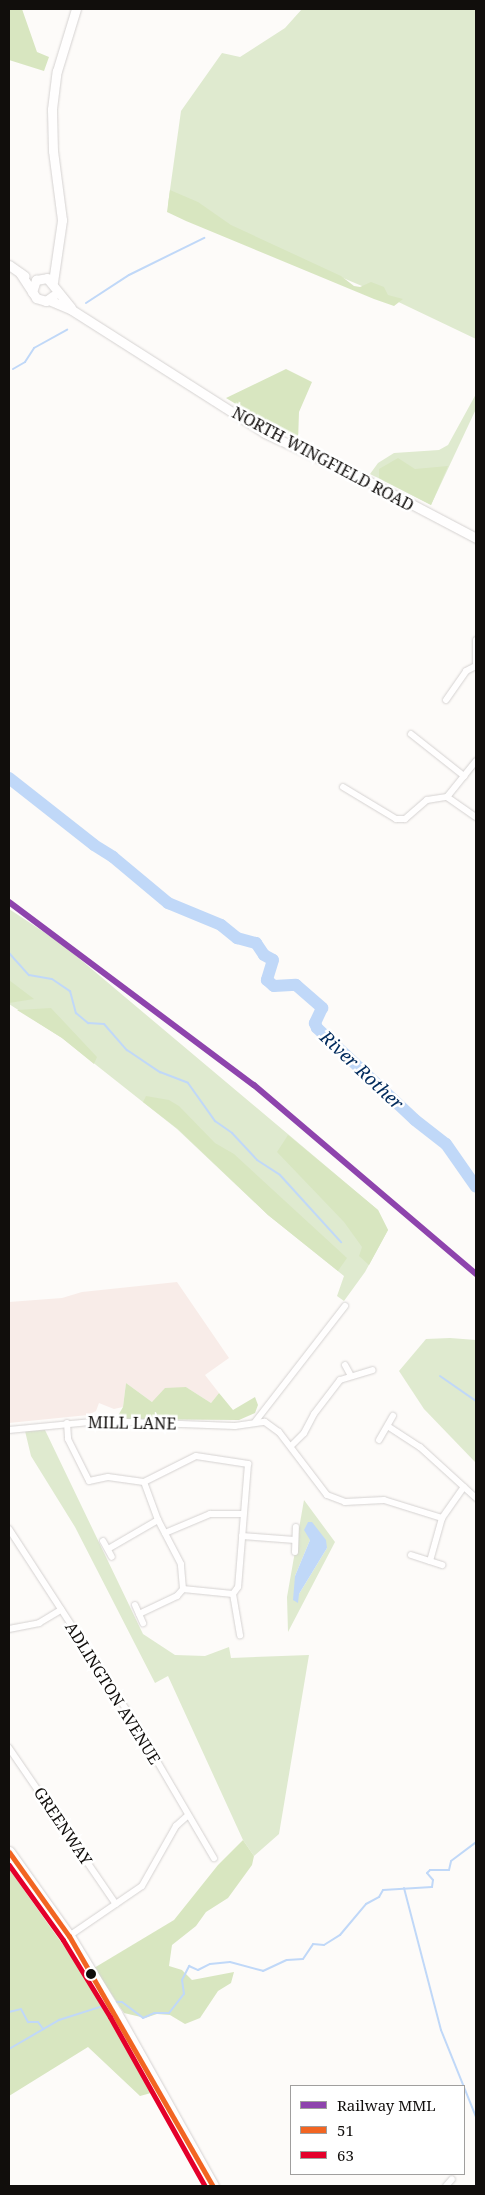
<!DOCTYPE html>
<style>
body{margin:0}
#map{position:relative;width:485px;height:2195px;overflow:hidden;background:#fdfbf9;font-family:"Noto Serif",serif}
div>[style]{position:absolute}
[style*='--x']{left:calc(var(--x)*1px);top:calc(var(--y)*1px);width:calc(var(--w)*1px);rotate:calc(var(--a)*1deg)}
.built>*{inset:0;background:#f8ece8}
.green>*{inset:0;background:#dfeacf}
.forest>*{inset:0;background:#d8e6c0}
.water>*{inset:0;background:#c0d8f8}
.stream>*{height:2px;margin:-1px;padding:0 1px;transform-origin:1px;border-radius:1px;background:#c0d8f8}
.river>*{height:12px;margin:-6px;padding:0 6px;transform-origin:6px;border-radius:6px;background:#c0d8f8}
.roads{filter:drop-shadow(0 0 1px #d5d2d1) drop-shadow(0 0 1px #d5d2d1)}
.minor>*{height:6px;margin:-3px;padding:0 3px;transform-origin:3px;border-radius:3px;background:#fffefe}
.tertiary>*{height:9px;margin:-4.5px;padding:0 4.5px;transform-origin:4.5px;border-radius:4.5px;background:#fffefe}
.secondary>*{height:9px;margin:-4.5px;padding:0 4.5px;transform-origin:4.5px;border-radius:4.5px;background:#fffefe}
.trunk>*{height:11px;margin:-5.5px;padding:0 5.5px;transform-origin:5.5px;border-radius:5.5px;background:#fffefe}
.bus-1>*{height:5px;margin:-2.5px;padding:0 2.5px;transform-origin:2.5px;border-radius:2.5px;background:#f26522}
.bus-2>*{height:5px;margin:-2.5px;padding:0 2.5px;transform-origin:2.5px;border-radius:2.5px;background:#e4002b}
.rail-1>*{height:6px;margin:-3px;padding:0 3px;transform-origin:3px;border-radius:3px;background:#8e44ad}
.dots>*{width:14px;height:14px;translate:-50% -50%;box-sizing:border-box;border:2px solid #fff;border-radius:50%}
span{translate:-50% -50%;white-space:nowrap;text-align:center;line-height:1.15;-webkit-text-stroke:5px #fff;paint-order:stroke}
.street-label{font-size:16px;color:#110e0c}
.water-label{font-size:18px;color:#002a5c;font-style:italic}
.frame{position:absolute;inset:0;border:10px solid #110e0c;pointer-events:none}
.legend{position:absolute;left:290px;top:2085px;width:175px;height:90px;box-sizing:border-box;background:#fff;border:1px solid #a09f9e;margin:0;padding:6px 9px;list-style:none;font-size:15px;color:#110e0c}
.legend li{display:flex;align-items:center;gap:10px;height:25px}
.legend b{width:25px;border:1px solid #a09f9e}
</style>
<div id="map">
<div class="built">
<i style="clip-path:polygon(177px 1282px,229px 1358px,205px 1375px,219px 1393px,211px 1403px,186px 1387px,152px 1402px,126px 1383px,123px 1407px,114px 1409px,99px 1403px,96px 1411px,88px 1415px,9px 1423px,9px 1302px,62px 1298px,82px 1292px)"></i>
</div>
<div class="green">
<i style="clip-path:polygon(302px 9px,476px 9px,476px 339px,388px 297px,168px 204px,181px 111px,222px 53px,240px 57px,285px 28px)"></i>
<i style="clip-path:polygon(476px 394px,476px 409px,431px 505px,370px 474px,378px 463px,394px 453px,439px 450px,448px 445px)"></i>
<i style="clip-path:polygon(9px 909px,62px 944px,378px 1210px,388px 1230px,365px 1272px,344px 1301px,337px 1296px,344px 1276px,268px 1215px,177px 1129px,62px 1038px,9px 1004px)"></i>
<i style="clip-path:polygon(450px 1338px,476px 1340px,476px 1463px,424px 1409px,399px 1371px,426px 1339px)"></i>
<i style="clip-path:polygon(45px 1430px,143px 1634px,175px 1655px,205px 1656px,229px 1647px,231px 1658px,309px 1655px,279px 1834px,254px 1856px,243px 1840px,168px 1676px,155px 1683px,75px 1527px,31px 1456px,25px 1431px)"></i>
<i style="clip-path:polygon(evenodd,304px 1500px,335px 1542px,288px 1632px,287px 1597px,304px 1500px,310px 1540px,327px 1548px,299px 1594px,295px 1576px,310px 1540px)"></i>
</div>
<div class="forest">
<i style="clip-path:polygon(9px 9px,22px 9px,37px 52px,49px 57px,44px 71px,9px 60px)"></i>
<i style="clip-path:polygon(170px 190px,198px 202px,231px 225px,341px 276px,354px 286px,360px 287px,371px 282px,384px 287px,388px 295px,403px 299px,394px 306px,374px 299px,186px 221px,167px 212px)"></i>
<i style="clip-path:polygon(286px 369px,312px 382px,299px 412px,298px 442px,226px 398px)"></i>
<i style="clip-path:polygon(398px 458px,415px 469px,448px 466px,431px 505px,379px 478px,379px 469px)"></i>
<i style="clip-path:polygon(9px 980px,34px 999px,9px 1003px)"></i>
<i style="clip-path:polygon(51px 1008px,97px 1057px,94px 1064px,62px 1038px,17px 1010px)"></i>
<i style="clip-path:polygon(146px 1096px,169px 1100px,179px 1106px,215px 1143px,234px 1154px,347px 1258px,338px 1271px,268px 1215px,178px 1129px,143px 1102px)"></i>
<i style="clip-path:polygon(288px 1135px,378px 1210px,388px 1230px,369px 1265px,359px 1256px,362px 1247px,344px 1222px,277px 1152px)"></i>
<i style="clip-path:polygon(126px 1383px,152px 1402px,165px 1388px,186px 1387px,211px 1403px,219px 1393px,233px 1410px,255px 1397px,258px 1405px,255px 1413px,239px 1420px,116px 1419px,123px 1407px)"></i>
<i style="clip-path:polygon(243px 1840px,254px 1856px,252px 1865px,228px 1898px,206px 1912px,196px 1926px,172px 1945px,169px 1966px,182px 1970px,192px 1980px,234px 1972px,231px 1983px,218px 1991px,200px 2018px,185px 2024px,170px 2015px,157px 2014px,145px 2018px,124px 2013px,94px 1968px,174px 1920px,218px 1865px)"></i>
<i style="clip-path:polygon(9px 1869px,83px 1973px,151px 2093px,140px 2096px,88px 2047px,9px 2096px)"></i>
</div>
<div class="water">
<i style="clip-path:polygon(308px 1522px,312px 1522px,326px 1540px,327px 1548px,299px 1594px,298px 1603px,293px 1600px,295px 1576px,310px 1540px,304px 1530px)"></i>
</div>
<div class="stream">
<i style="--x:86;--y:303;--w:51;--a:-33.1"></i>
<i style="--x:129;--y:275;--w:84;--a:-26.3"></i>
<i style="--x:13;--y:369;--w:14;--a:-30"></i>
<i style="--x:25;--y:362;--w:17;--a:-57"></i>
<i style="--x:34;--y:348;--w:38;--a:-29"></i>
<i style="--x:9;--y:953;--w:30;--a:48"></i>
<i style="--x:29;--y:975;--w:23;--a:10"></i>
<i style="--x:52;--y:979;--w:22;--a:34"></i>
<i style="--x:70;--y:991;--w:23;--a:75"></i>
<i style="--x:76;--y:1013;--w:16;--a:40"></i>
<i style="--x:88;--y:1023;--w:16;--a:4"></i>
<i style="--x:104;--y:1024;--w:35;--a:49"></i>
<i style="--x:127;--y:1050;--w:40;--a:34"></i>
<i style="--x:160;--y:1072;--w:30;--a:21"></i>
<i style="--x:188;--y:1083;--w:47;--a:54.6"></i>
<i style="--x:215;--y:1121;--w:21;--a:35"></i>
<i style="--x:232;--y:1133;--w:37;--a:47"></i>
<i style="--x:257;--y:1160;--w:27;--a:33"></i>
<i style="--x:280;--y:1175;--w:91;--a:47.7"></i>
<i style="--x:440;--y:1376;--w:44;--a:34.8"></i>
<i style="--x:404;--y:1888;--w:147;--a:75.4"></i>
<i style="--x:441;--y:2030;--w:94;--a:68.1"></i>
<i style="--x:115;--y:2002;--w:7;--a:0"></i>
<i style="--x:122;--y:2002;--w:26;--a:37"></i>
<i style="--x:143;--y:2018;--w:12;--a:-24"></i>
<i style="--x:154;--y:2013;--w:15;--a:0"></i>
<i style="--x:169;--y:2013;--w:24;--a:-52"></i>
<i style="--x:184;--y:1994;--w:14;--a:-98"></i>
<i style="--x:182;--y:1980;--w:16;--a:-63"></i>
<i style="--x:189;--y:1966;--w:10;--a:24"></i>
<i style="--x:198;--y:1970;--w:13;--a:-27"></i>
<i style="--x:210;--y:1964;--w:20;--a:-6"></i>
<i style="--x:230;--y:1962;--w:34;--a:15"></i>
<i style="--x:263;--y:1971;--w:26;--a:-25"></i>
<i style="--x:287;--y:1960;--w:16;--a:-4"></i>
<i style="--x:303;--y:1959;--w:18;--a:-56"></i>
<i style="--x:313;--y:1944;--w:11;--a:5"></i>
<i style="--x:324;--y:1945;--w:19;--a:-32"></i>
<i style="--x:340;--y:1935;--w:40;--a:-50"></i>
<i style="--x:366;--y:1904;--w:15;--a:-28"></i>
<i style="--x:379;--y:1897;--w:8;--a:-60"></i>
<i style="--x:383;--y:1890;--w:49;--a:-3.5"></i>
<i style="--x:432;--y:1887;--w:7;--a:-82"></i>
<i style="--x:433;--y:1880;--w:9;--a:-131"></i>
<i style="--x:427;--y:1873;--w:4;--a:-45"></i>
<i style="--x:430;--y:1870;--w:19;--a:0"></i>
<i style="--x:449;--y:1870;--w:9;--a:-77"></i>
<i style="--x:451;--y:1861;--w:31;--a:-37"></i>
<i style="--x:9;--y:2012;--w:12;--a:-14"></i>
<i style="--x:21;--y:2009;--w:15;--a:62"></i>
<i style="--x:28;--y:2022;--w:10;--a:0"></i>
<i style="--x:38;--y:2022;--w:9;--a:54"></i>
<i style="--x:9;--y:2049;--w:58;--a:-30.1"></i>
<i style="--x:59;--y:2020;--w:49;--a:-17.7"></i>
</div>
<div class="river">
<i style="--x:9;--y:778;--w:108;--a:38.2"></i>
<i style="--x:94;--y:845;--w:22;--a:32"></i>
<i style="--x:113;--y:857;--w:72;--a:39.9"></i>
<i style="--x:168;--y:903;--w:57;--a:22.5"></i>
<i style="--x:221;--y:925;--w:21;--a:39"></i>
<i style="--x:237;--y:938;--w:20;--a:15"></i>
<i style="--x:256;--y:943;--w:14;--a:56"></i>
<i style="--x:264;--y:955;--w:10;--a:29"></i>
<i style="--x:273;--y:960;--w:21;--a:107"></i>
<i style="--x:267;--y:980;--w:9;--a:41"></i>
<i style="--x:274;--y:986;--w:22;--a:-3"></i>
<i style="--x:296;--y:985;--w:35;--a:41"></i>
<i style="--x:322;--y:1008;--w:17;--a:115"></i>
<i style="--x:315;--y:1023;--w:5;--a:68"></i>
<i style="--x:317;--y:1028;--w:134;--a:43.2"></i>
<i style="--x:415;--y:1120;--w:39;--a:38"></i>
<i style="--x:446;--y:1144;--w:52;--a:55.1"></i>
</div>
<div class="roads">
<div class="minor">
<i style="--x:476;--y:665;--w:25;--a:-90"></i>
<i style="--x:446;--y:700;--w:35;--a:-55"></i>
<i style="--x:466;--y:671;--w:11;--a:-27"></i>
<i style="--x:411;--y:734;--w:68;--a:38.4"></i>
<i style="--x:343;--y:787;--w:62;--a:31.1"></i>
<i style="--x:396;--y:819;--w:9;--a:0"></i>
<i style="--x:405;--y:819;--w:29;--a:-41"></i>
<i style="--x:427;--y:800;--w:20;--a:-9"></i>
<i style="--x:447;--y:797;--w:46;--a:-51.1"></i>
<i style="--x:447;--y:797;--w:35;--a:35"></i>
<i style="--x:345;--y:1365;--w:10;--a:61"></i>
<i style="--x:255;--y:1422;--w:147;--a:-52.2"></i>
<i style="--x:67;--y:1423;--w:16;--a:86"></i>
<i style="--x:68;--y:1439;--w:47;--a:63.4"></i>
<i style="--x:89;--y:1481;--w:19;--a:-12"></i>
<i style="--x:108;--y:1477;--w:36;--a:8"></i>
<i style="--x:144;--y:1482;--w:58;--a:-26.6"></i>
<i style="--x:196;--y:1456;--w:53;--a:8.7"></i>
<i style="--x:248;--y:1464;--w:123;--a:94.6"></i>
<i style="--x:238;--y:1587;--w:9;--a:126"></i>
<i style="--x:233;--y:1594;--w:42;--a:80.3"></i>
<i style="--x:389;--y:1427;--w:37;--a:33"></i>
<i style="--x:420;--y:1447;--w:76;--a:42.3"></i>
<i style="--x:9;--y:1430;--w:91;--a:-5.6"></i>
<i style="--x:100;--y:1421;--w:135;--a:2.1"></i>
<i style="--x:235;--y:1426;--w:30;--a:-8"></i>
<i style="--x:265;--y:1422;--w:17;--a:36"></i>
<i style="--x:279;--y:1432;--w:79;--a:52.7"></i>
<i style="--x:327;--y:1495;--w:19;--a:21"></i>
<i style="--x:345;--y:1502;--w:39;--a:-3"></i>
<i style="--x:384;--y:1500;--w:61;--a:17.2"></i>
<i style="--x:379;--y:1440;--w:28;--a:-60"></i>
<i style="--x:291;--y:1446;--w:18;--a:-45"></i>
<i style="--x:304;--y:1433;--w:21;--a:-62"></i>
<i style="--x:314;--y:1414;--w:43;--a:-52.6"></i>
<i style="--x:340;--y:1380;--w:34;--a:-17"></i>
<i style="--x:9;--y:1529;--w:222;--a:57"></i>
<i style="--x:130;--y:1715;--w:166;--a:59.6"></i>
<i style="--x:165;--y:1533;--w:49;--a:-22.9"></i>
<i style="--x:210;--y:1514;--w:33;--a:0"></i>
<i style="--x:242;--y:1536;--w:53;--a:4.3"></i>
<i style="--x:103;--y:1541;--w:18;--a:61"></i>
<i style="--x:108;--y:1549;--w:58;--a:-30.1"></i>
<i style="--x:295;--y:1552;--w:25;--a:-88"></i>
<i style="--x:411;--y:1555;--w:33;--a:18"></i>
<i style="--x:430;--y:1561;--w:45;--a:-74.4"></i>
<i style="--x:442;--y:1518;--w:38;--a:-55"></i>
<i style="--x:183;--y:1589;--w:50;--a:5.7"></i>
<i style="--x:135;--y:1605;--w:20;--a:66"></i>
<i style="--x:139;--y:1614;--w:42;--a:-25.3"></i>
<i style="--x:177;--y:1596;--w:9;--a:-49"></i>
<i style="--x:183;--y:1589;--w:25;--a:-95"></i>
<i style="--x:181;--y:1564;--w:50;--a:-117.6"></i>
<i style="--x:158;--y:1520;--w:40;--a:-110.2"></i>
<i style="--x:9;--y:1629;--w:31;--a:-11"></i>
<i style="--x:39;--y:1623;--w:26;--a:-31"></i>
<i style="--x:9;--y:1748;--w:189;--a:55.6"></i>
<i style="--x:69;--y:1936;--w:88;--a:-34.4"></i>
<i style="--x:142;--y:1886;--w:69;--a:-60.5"></i>
<i style="--x:176;--y:1826;--w:15;--a:-42"></i>
<i style="--x:446;--y:2186;--w:9;--a:-49"></i>
</div>
<div class="tertiary">
<i style="--x:53;--y:282;--w:63;--a:-81.7"></i>
<i style="--x:62;--y:220;--w:70;--a:-97.4"></i>
<i style="--x:53;--y:151;--w:42;--a:-91.4"></i>
<i style="--x:52;--y:109;--w:38;--a:-83"></i>
<i style="--x:57;--y:71;--w:65;--a:-73"></i>
</div>
<div class="secondary">
<i style="--x:9;--y:265;--w:19;--a:35"></i>
<i style="--x:20;--y:273;--w:30;--a:57"></i>
<i style="--x:36;--y:298;--w:10;--a:17"></i>
<i style="--x:46;--y:301;--w:9;--a:-36"></i>
<i style="--x:32;--y:292;--w:13;--a:-72"></i>
<i style="--x:36;--y:280;--w:11;--a:-10"></i>
<i style="--x:47;--y:278;--w:38;--a:51"></i>
<i style="--x:49;--y:300;--w:25;--a:23"></i>
<i style="--x:72;--y:310;--w:229;--a:32.5"></i>
<i style="--x:265;--y:433;--w:114;--a:25"></i>
<i style="--x:368;--y:481;--w:122;--a:27.8"></i>
</div>
<div class="trunk">
<i style="--x:9;--y:1852;--w:103;--a:54.5"></i>
<i style="--x:69;--y:1936;--w:90;--a:58.6"></i>
<i style="--x:116;--y:2013;--w:198;--a:60.7"></i>
</div>
</div>
<div class="bus-1">
<i style="--x:9;--y:1852;--w:103;--a:54.5"></i>
<i style="--x:69;--y:1936;--w:289;--a:60.1"></i>
</div>
<div class="bus-2">
<i style="--x:9;--y:1865;--w:92;--a:54.2"></i>
<i style="--x:63;--y:1940;--w:90;--a:58.6"></i>
<i style="--x:110;--y:2017;--w:194;--a:60.7"></i>
</div>
<div class="rail-1">
<i style="--x:9;--y:902;--w:306;--a:36.8"></i>
<i style="--x:254;--y:1085;--w:292;--a:40.4"></i>
</div>
<div class="dots">
<i style="left:91px;top:1974px;background:#110e0c"></i>
</div>
<div class="street-label">
<span style="left:323px;top:459px;rotate:28deg">NORTH WINGFIELD ROAD</span>
<span style="left:132px;top:1423px;rotate:1deg">MILL LANE</span>
<span style="left:113px;top:1693px;rotate:58deg">ADLINGTON AVENUE</span>
<span style="left:63px;top:1826px;rotate:56deg">GREENWAY</span>
</div>
<div class="water-label">
<span style="left:362px;top:1070px;rotate:43deg">River Rother</span>
</div>
<div class="frame"></div>
<ul class="legend">
<li><b style="height:6px;background:#8e44ad"></b>Railway MML</li>
<li><b style="height:6px;background:#f26522"></b>51</li>
<li><b style="height:6px;background:#e4002b"></b>63</li>
</ul>
</div>
